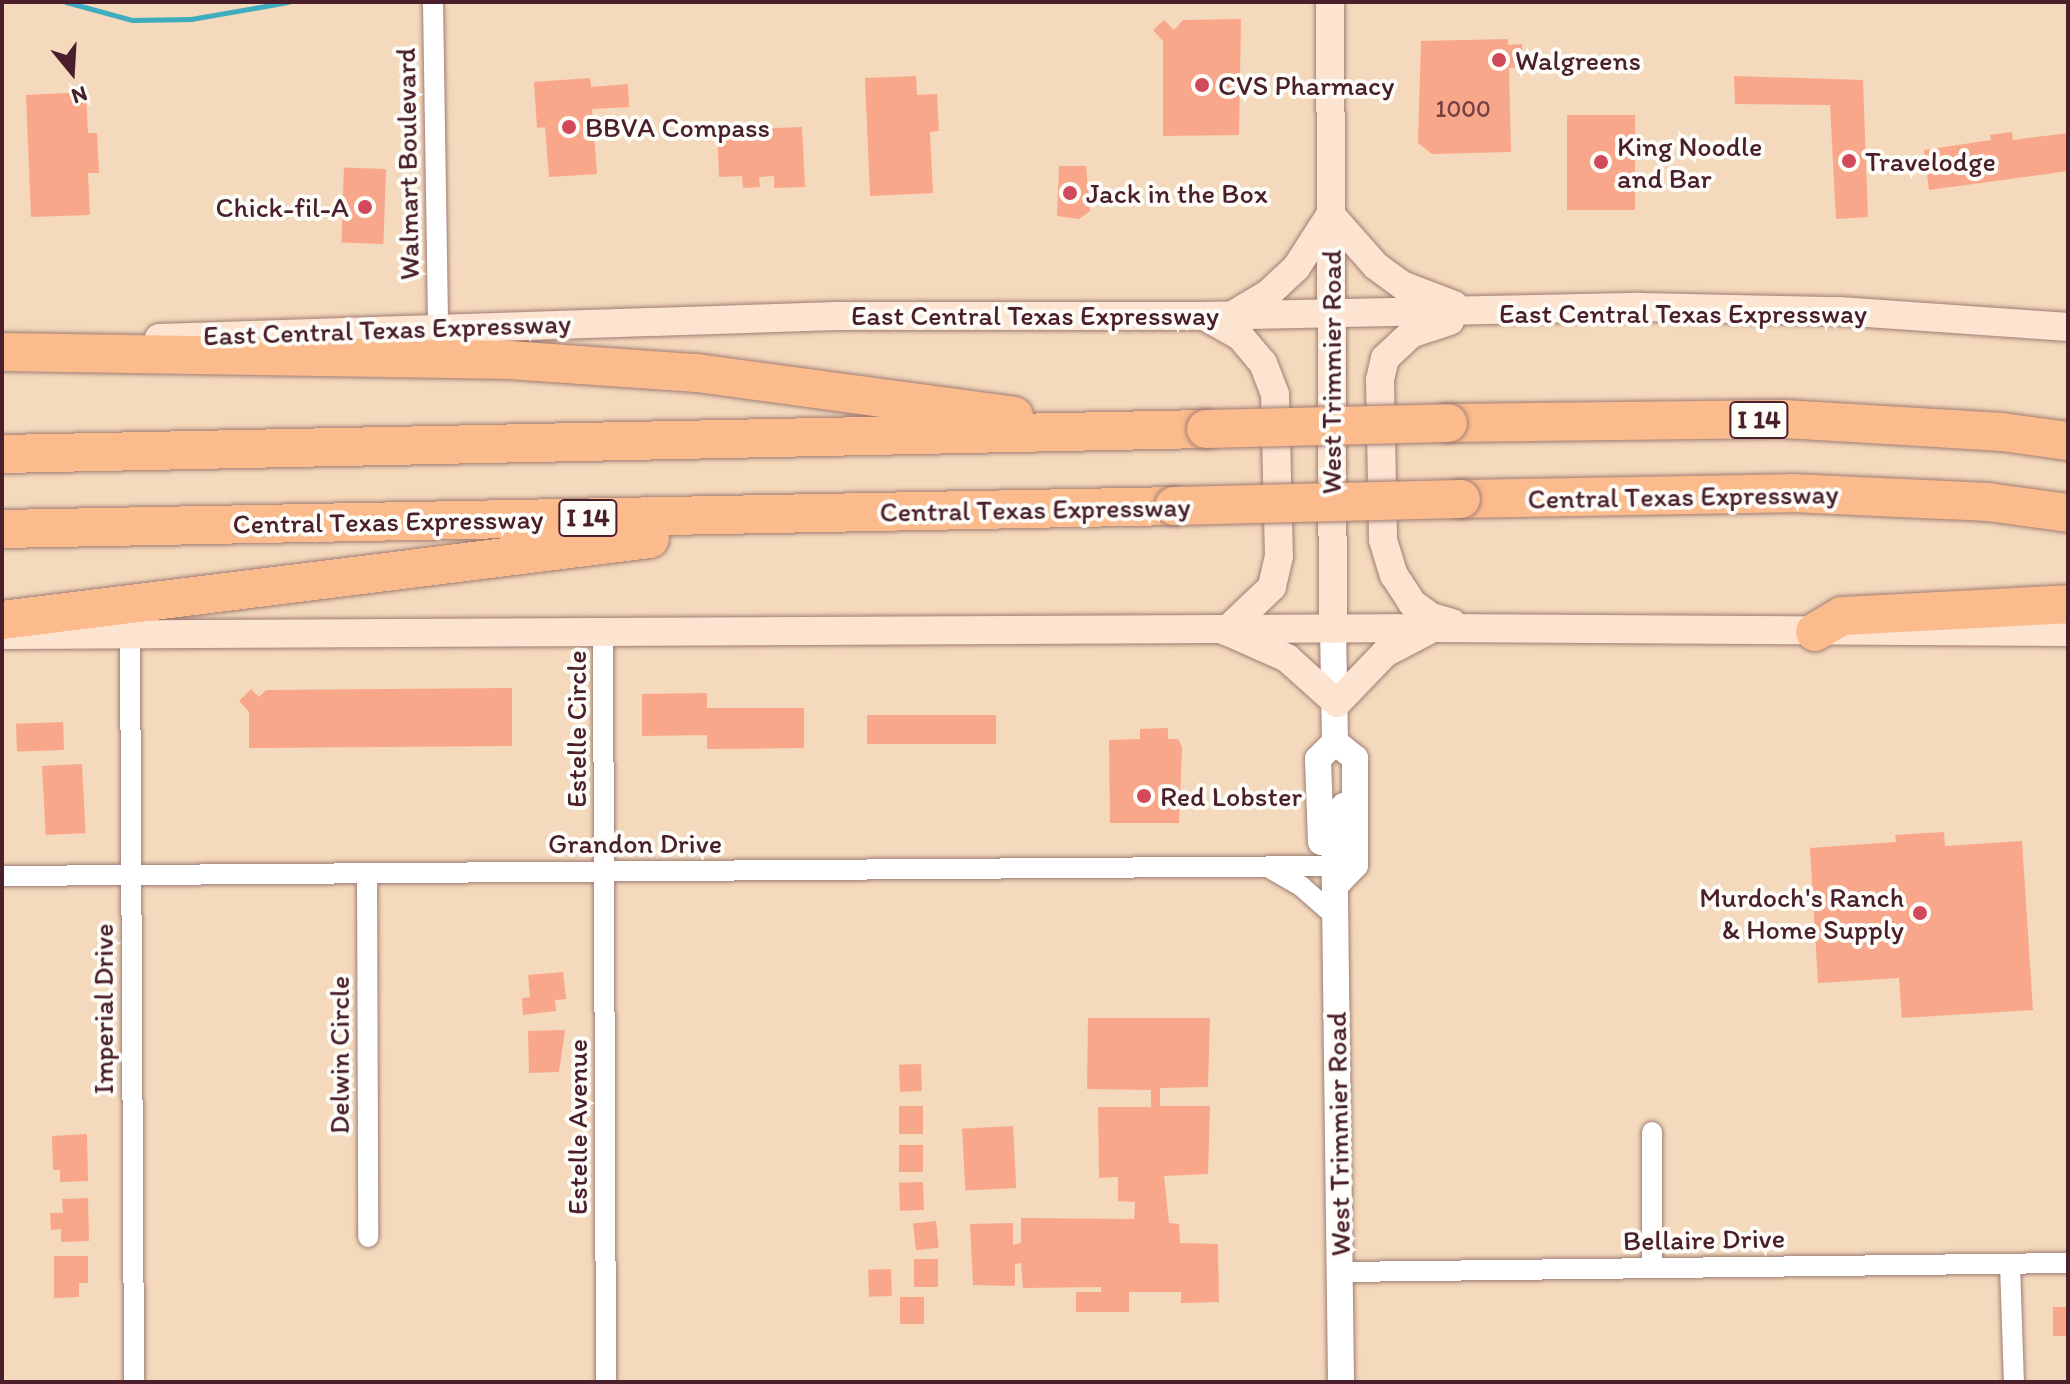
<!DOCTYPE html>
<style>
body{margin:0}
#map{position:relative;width:2070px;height:1384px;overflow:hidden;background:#f4d9bc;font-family:Itim,sans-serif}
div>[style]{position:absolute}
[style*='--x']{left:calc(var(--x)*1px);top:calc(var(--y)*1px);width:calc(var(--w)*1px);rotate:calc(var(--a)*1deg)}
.stream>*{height:5px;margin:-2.5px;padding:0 2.5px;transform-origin:2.5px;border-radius:2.5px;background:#40acbf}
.building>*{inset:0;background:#f9a78a;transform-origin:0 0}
.roads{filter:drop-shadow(0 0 2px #9f7c74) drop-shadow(0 0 2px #9f7c74)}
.minor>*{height:20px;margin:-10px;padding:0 10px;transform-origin:10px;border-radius:10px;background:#fff}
.tertiary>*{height:26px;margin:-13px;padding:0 13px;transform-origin:13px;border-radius:13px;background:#fff}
.secondary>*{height:28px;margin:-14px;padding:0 14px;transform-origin:14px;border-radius:14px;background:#fde4d1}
.motorway>*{height:38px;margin:-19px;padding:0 19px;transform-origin:19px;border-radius:19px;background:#fbbb8c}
.bridges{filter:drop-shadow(0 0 2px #9f7c74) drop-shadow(0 0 2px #9f7c74)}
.motorway-bridge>*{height:38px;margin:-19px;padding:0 19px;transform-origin:19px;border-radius:19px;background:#fbbb8c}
.dots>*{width:22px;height:22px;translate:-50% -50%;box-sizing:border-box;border:4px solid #fdfcf7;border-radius:50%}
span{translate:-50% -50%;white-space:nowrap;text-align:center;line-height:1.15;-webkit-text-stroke:8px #fdfcf7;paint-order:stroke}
.number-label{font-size:24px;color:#764143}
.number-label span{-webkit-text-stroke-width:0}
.shield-label span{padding:2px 6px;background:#fdfcf7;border:2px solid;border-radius:6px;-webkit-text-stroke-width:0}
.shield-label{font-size:26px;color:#4a1f2b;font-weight:700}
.poi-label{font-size:28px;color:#4a1f2b}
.left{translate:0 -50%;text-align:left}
.right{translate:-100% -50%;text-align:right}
.street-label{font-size:28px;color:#4a1f2b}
.frame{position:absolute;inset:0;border:4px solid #4a1f2b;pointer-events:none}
.north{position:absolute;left:32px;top:32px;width:80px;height:80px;-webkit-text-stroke:6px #fdfcf7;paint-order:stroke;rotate:162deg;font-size:22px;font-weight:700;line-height:32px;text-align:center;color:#4a1f2b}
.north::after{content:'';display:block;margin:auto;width:28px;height:36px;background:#4a1f2b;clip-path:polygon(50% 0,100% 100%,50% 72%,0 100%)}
</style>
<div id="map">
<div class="stream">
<i style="--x:66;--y:2;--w:68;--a:15.3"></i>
<i style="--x:132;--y:20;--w:59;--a:-1"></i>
<i style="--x:191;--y:19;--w:98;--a:-9.9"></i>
</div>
<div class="building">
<i style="clip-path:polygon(1241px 19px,1239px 135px,1163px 136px,1163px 41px,1153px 30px,1164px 20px,1174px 30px,1183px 20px)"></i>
<i style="clip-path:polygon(1508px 39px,1508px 45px,1522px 44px,1523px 67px,1509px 68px,1511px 152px,1432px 154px,1418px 143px,1421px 41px)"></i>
<i style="clip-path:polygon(916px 76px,917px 95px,937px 94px,939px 131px,930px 132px,933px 193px,870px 196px,865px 78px)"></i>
<i style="clip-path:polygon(1734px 76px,1863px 80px,1868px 217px,1836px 219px,1830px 105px,1735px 104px)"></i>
<i style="clip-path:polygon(590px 78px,591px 87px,628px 84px,629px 107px,592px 109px,597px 174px,549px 177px,545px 127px,537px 128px,534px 82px)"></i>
<i style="clip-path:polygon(86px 92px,88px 133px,97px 133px,99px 173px,88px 173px,90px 215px,31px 217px,26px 95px)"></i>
<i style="left:1567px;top:115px;width:68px;height:95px"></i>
<i style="clip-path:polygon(802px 127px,805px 187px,774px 188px,774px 176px,759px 177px,760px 187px,743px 188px,742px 176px,719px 177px,717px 130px)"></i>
<i style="clip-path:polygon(2012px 132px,2013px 140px,2068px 133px,2068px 171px,1929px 190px,1924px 150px,1991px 140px,1990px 135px)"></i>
<i style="clip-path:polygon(1059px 166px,1086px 166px,1090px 211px,1079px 219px,1057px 216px)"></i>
<i style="left:386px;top:169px;width:75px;height:42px;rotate:92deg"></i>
<i style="clip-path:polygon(512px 688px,512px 746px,249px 748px,249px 712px,239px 701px,251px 689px,259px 697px,266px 690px)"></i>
<i style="clip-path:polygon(707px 693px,707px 708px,804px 708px,804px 748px,707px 749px,707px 735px,642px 736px,642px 694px)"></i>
<i style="left:996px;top:715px;width:29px;height:129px;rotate:90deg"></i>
<i style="left:63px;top:722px;width:28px;height:47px;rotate:88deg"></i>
<i style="clip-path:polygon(1168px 728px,1168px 739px,1178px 739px,1182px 747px,1179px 823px,1110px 823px,1109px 740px,1140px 739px,1140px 729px)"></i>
<i style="left:82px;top:764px;width:69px;height:40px;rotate:87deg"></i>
<i style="clip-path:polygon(1944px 832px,1945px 846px,2022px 841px,2033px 1010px,1902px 1018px,1899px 978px,1818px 983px,1810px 848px,1896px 842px,1895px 835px)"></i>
<i style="clip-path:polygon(563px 972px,566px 999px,555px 1000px,556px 1011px,523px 1015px,522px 998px,530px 997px,528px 975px)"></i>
<i style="clip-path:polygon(1088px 1018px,1210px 1018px,1208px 1087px,1160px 1088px,1160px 1106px,1210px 1106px,1208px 1174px,1164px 1176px,1169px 1223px,1179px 1224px,1180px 1243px,1218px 1244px,1219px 1302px,1181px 1303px,1181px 1292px,1129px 1292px,1129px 1312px,1076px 1312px,1076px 1292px,1101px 1292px,1101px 1287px,1023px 1288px,1021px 1263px,1015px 1264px,1015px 1286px,973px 1285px,970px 1224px,1013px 1223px,1013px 1245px,1021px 1243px,1021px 1218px,1134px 1219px,1135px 1202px,1118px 1201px,1118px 1177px,1099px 1178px,1098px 1107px,1151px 1107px,1151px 1090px,1087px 1089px)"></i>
<i style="clip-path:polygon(565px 1030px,559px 1072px,529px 1073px,528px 1031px)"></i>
<i style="left:921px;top:1064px;width:27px;height:22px;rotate:88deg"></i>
<i style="left:923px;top:1106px;width:28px;height:24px;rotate:90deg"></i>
<i style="left:1013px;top:1126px;width:62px;height:51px;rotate:87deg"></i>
<i style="clip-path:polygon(87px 1134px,88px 1181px,60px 1182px,60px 1170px,53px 1170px,52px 1136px)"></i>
<i style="left:899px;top:1145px;width:24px;height:27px"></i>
<i style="left:923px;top:1182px;width:28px;height:24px;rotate:88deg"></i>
<i style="clip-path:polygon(88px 1198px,89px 1241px,61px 1242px,61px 1229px,51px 1230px,50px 1213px,63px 1213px,62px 1199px)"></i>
<i style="left:936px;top:1221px;width:27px;height:23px;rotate:84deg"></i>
<i style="clip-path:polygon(54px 1256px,88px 1256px,88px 1283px,79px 1283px,79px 1297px,54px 1298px)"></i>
<i style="left:914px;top:1259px;width:24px;height:28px"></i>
<i style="left:891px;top:1269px;width:27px;height:23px;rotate:88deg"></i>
<i style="left:924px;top:1297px;width:27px;height:24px;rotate:90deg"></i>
<i style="left:2068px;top:1307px;width:29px;height:15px;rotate:90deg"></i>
</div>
<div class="roads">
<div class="minor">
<i style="--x:433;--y:2;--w:323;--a:89.1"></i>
<i style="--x:130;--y:635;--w:747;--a:89.69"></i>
<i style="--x:603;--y:635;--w:747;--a:89.77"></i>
<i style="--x:1268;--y:867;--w:39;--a:30"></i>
<i style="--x:1302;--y:887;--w:44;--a:41.3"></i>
<i style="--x:367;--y:873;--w:364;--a:89.8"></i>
<i style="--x:2;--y:876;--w:1319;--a:-0.43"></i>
<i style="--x:1652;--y:1132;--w:136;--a:90"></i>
<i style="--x:2010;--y:1264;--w:118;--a:88.1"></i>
<i style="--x:1341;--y:1272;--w:727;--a:-0.71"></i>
</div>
<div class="tertiary">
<i style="--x:1335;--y:742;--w:26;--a:39"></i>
<i style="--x:1355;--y:758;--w:107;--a:90"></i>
<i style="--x:1355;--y:865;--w:29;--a:134"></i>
<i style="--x:1321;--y:842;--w:83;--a:-92.1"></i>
<i style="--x:1318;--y:759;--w:24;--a:-45"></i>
<i style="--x:1335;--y:742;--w:113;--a:-91"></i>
<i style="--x:1341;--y:1382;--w:564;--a:-90.71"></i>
<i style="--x:1334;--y:818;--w:16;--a:-50"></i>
<i style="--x:1344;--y:806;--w:11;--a:0"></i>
</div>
<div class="secondary">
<i style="--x:1330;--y:2;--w:627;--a:89.73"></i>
<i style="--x:1330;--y:214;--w:69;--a:48.5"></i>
<i style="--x:1376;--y:266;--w:32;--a:36"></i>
<i style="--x:1402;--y:285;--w:56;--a:21"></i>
<i style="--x:1236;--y:313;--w:39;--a:-31"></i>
<i style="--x:1269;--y:293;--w:37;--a:-43"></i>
<i style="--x:1296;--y:268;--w:63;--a:-57.3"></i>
<i style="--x:1204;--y:316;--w:41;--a:29.1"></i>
<i style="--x:1240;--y:336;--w:35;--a:50"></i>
<i style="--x:1263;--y:363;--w:33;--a:69"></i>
<i style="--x:1275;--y:394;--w:162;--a:88.6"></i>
<i style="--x:1279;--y:556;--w:32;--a:103"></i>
<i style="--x:1272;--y:587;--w:64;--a:136.3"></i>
<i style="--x:1226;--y:631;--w:67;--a:23.9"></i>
<i style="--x:1287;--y:658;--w:67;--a:42"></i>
<i style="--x:1337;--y:703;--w:69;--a:-46.2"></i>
<i style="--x:1385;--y:653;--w:47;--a:-27.6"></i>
<i style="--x:1450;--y:321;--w:40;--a:162"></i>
<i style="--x:1412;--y:333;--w:37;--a:137"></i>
<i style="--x:1385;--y:358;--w:23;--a:103"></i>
<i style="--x:1380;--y:380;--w:160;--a:88.9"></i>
<i style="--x:1383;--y:540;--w:37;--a:73"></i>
<i style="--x:1394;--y:575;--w:33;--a:57"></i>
<i style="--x:1412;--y:603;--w:24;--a:36"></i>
<i style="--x:1431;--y:617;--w:22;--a:16"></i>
<i style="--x:159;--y:338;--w:678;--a:-1.86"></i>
<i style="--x:837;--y:316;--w:366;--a:0"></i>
<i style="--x:1203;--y:316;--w:437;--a:-1.2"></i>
<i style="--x:1640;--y:307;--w:199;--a:1.2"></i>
<i style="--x:1839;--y:311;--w:230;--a:4"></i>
<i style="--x:2;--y:635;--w:1434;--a:-0.28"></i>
<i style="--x:1436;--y:628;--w:632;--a:0.36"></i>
</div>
<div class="motorway">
<i style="--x:2;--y:352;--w:507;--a:0.9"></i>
<i style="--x:509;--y:360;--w:188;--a:4"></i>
<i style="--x:697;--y:373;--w:320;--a:7.7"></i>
<i style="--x:1448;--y:423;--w:336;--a:-0.7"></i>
<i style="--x:1784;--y:419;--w:218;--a:3.4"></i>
<i style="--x:2002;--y:432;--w:67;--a:7.8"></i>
<i style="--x:2;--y:454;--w:1204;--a:-1.19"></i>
<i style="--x:1461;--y:499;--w:330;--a:-1"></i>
<i style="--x:1791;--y:493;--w:197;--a:2.6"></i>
<i style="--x:1988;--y:502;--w:81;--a:7.8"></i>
<i style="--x:2;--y:529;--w:1172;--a:-1.12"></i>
<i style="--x:2;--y:620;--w:653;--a:-7.13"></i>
<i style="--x:1815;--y:632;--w:31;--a:-31"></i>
<i style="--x:1842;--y:616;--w:226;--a:-3"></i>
</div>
</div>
<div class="bridges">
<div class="motorway-bridge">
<i style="--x:1206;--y:429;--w:242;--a:-1.4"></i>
<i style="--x:1174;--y:506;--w:287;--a:-1.4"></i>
</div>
</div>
<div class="dots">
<i style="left:1499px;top:60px;background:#d1495b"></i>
<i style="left:1202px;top:85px;background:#d1495b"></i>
<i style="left:569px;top:127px;background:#d1495b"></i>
<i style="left:1849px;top:161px;background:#d1495b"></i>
<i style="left:1601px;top:162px;background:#d1495b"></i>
<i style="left:1070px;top:193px;background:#d1495b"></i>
<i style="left:365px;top:207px;background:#d1495b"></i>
<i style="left:1144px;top:796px;background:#d1495b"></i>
<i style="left:1920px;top:913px;background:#d1495b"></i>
</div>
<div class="number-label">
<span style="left:1463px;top:109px">1000</span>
</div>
<div class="shield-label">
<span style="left:1759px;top:420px">I 14</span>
<span style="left:588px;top:518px">I 14</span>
</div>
<div class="poi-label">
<span class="left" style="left:1515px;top:60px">Walgreens</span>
<span class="left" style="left:1218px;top:85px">CVS Pharmacy</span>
<span class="left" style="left:585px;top:127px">BBVA Compass</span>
<span class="left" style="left:1617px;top:162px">King Noodle<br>and Bar</span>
<span class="left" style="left:1865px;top:161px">Travelodge</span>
<span class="left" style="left:1086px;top:193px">Jack in the Box</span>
<span class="right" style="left:349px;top:207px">Chick-fil-A</span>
<span class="left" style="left:1160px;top:796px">Red Lobster</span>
<span class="right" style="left:1904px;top:913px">Murdoch's Ranch<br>&amp; Home Supply</span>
</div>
<div class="street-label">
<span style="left:407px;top:164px;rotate:-91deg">Walmart Boulevard</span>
<span style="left:1683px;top:313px">East Central Texas Expressway</span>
<span style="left:1035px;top:315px">East Central Texas Expressway</span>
<span style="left:387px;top:329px;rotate:-2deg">East Central Texas Expressway</span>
<span style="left:1331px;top:372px;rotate:-90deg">West Trimmier Road</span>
<span style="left:1683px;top:496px;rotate:-1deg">Central Texas Expressway</span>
<span style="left:1035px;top:509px;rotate:-1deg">Central Texas Expressway</span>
<span style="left:388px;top:521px;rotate:-1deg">Central Texas Expressway</span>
<span style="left:576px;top:729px;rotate:-90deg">Estelle Circle</span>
<span style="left:635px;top:843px">Grandon Drive</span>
<span style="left:103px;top:1009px;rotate:-90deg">Imperial Drive</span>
<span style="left:339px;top:1055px;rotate:-90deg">Delwin Circle</span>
<span style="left:577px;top:1127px;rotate:-90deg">Estelle Avenue</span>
<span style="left:1338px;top:1134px;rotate:-91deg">West Trimmier Road</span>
<span style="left:1704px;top:1239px;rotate:-1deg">Bellaire Drive</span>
</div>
<div class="frame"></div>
<div class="north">N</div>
</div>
